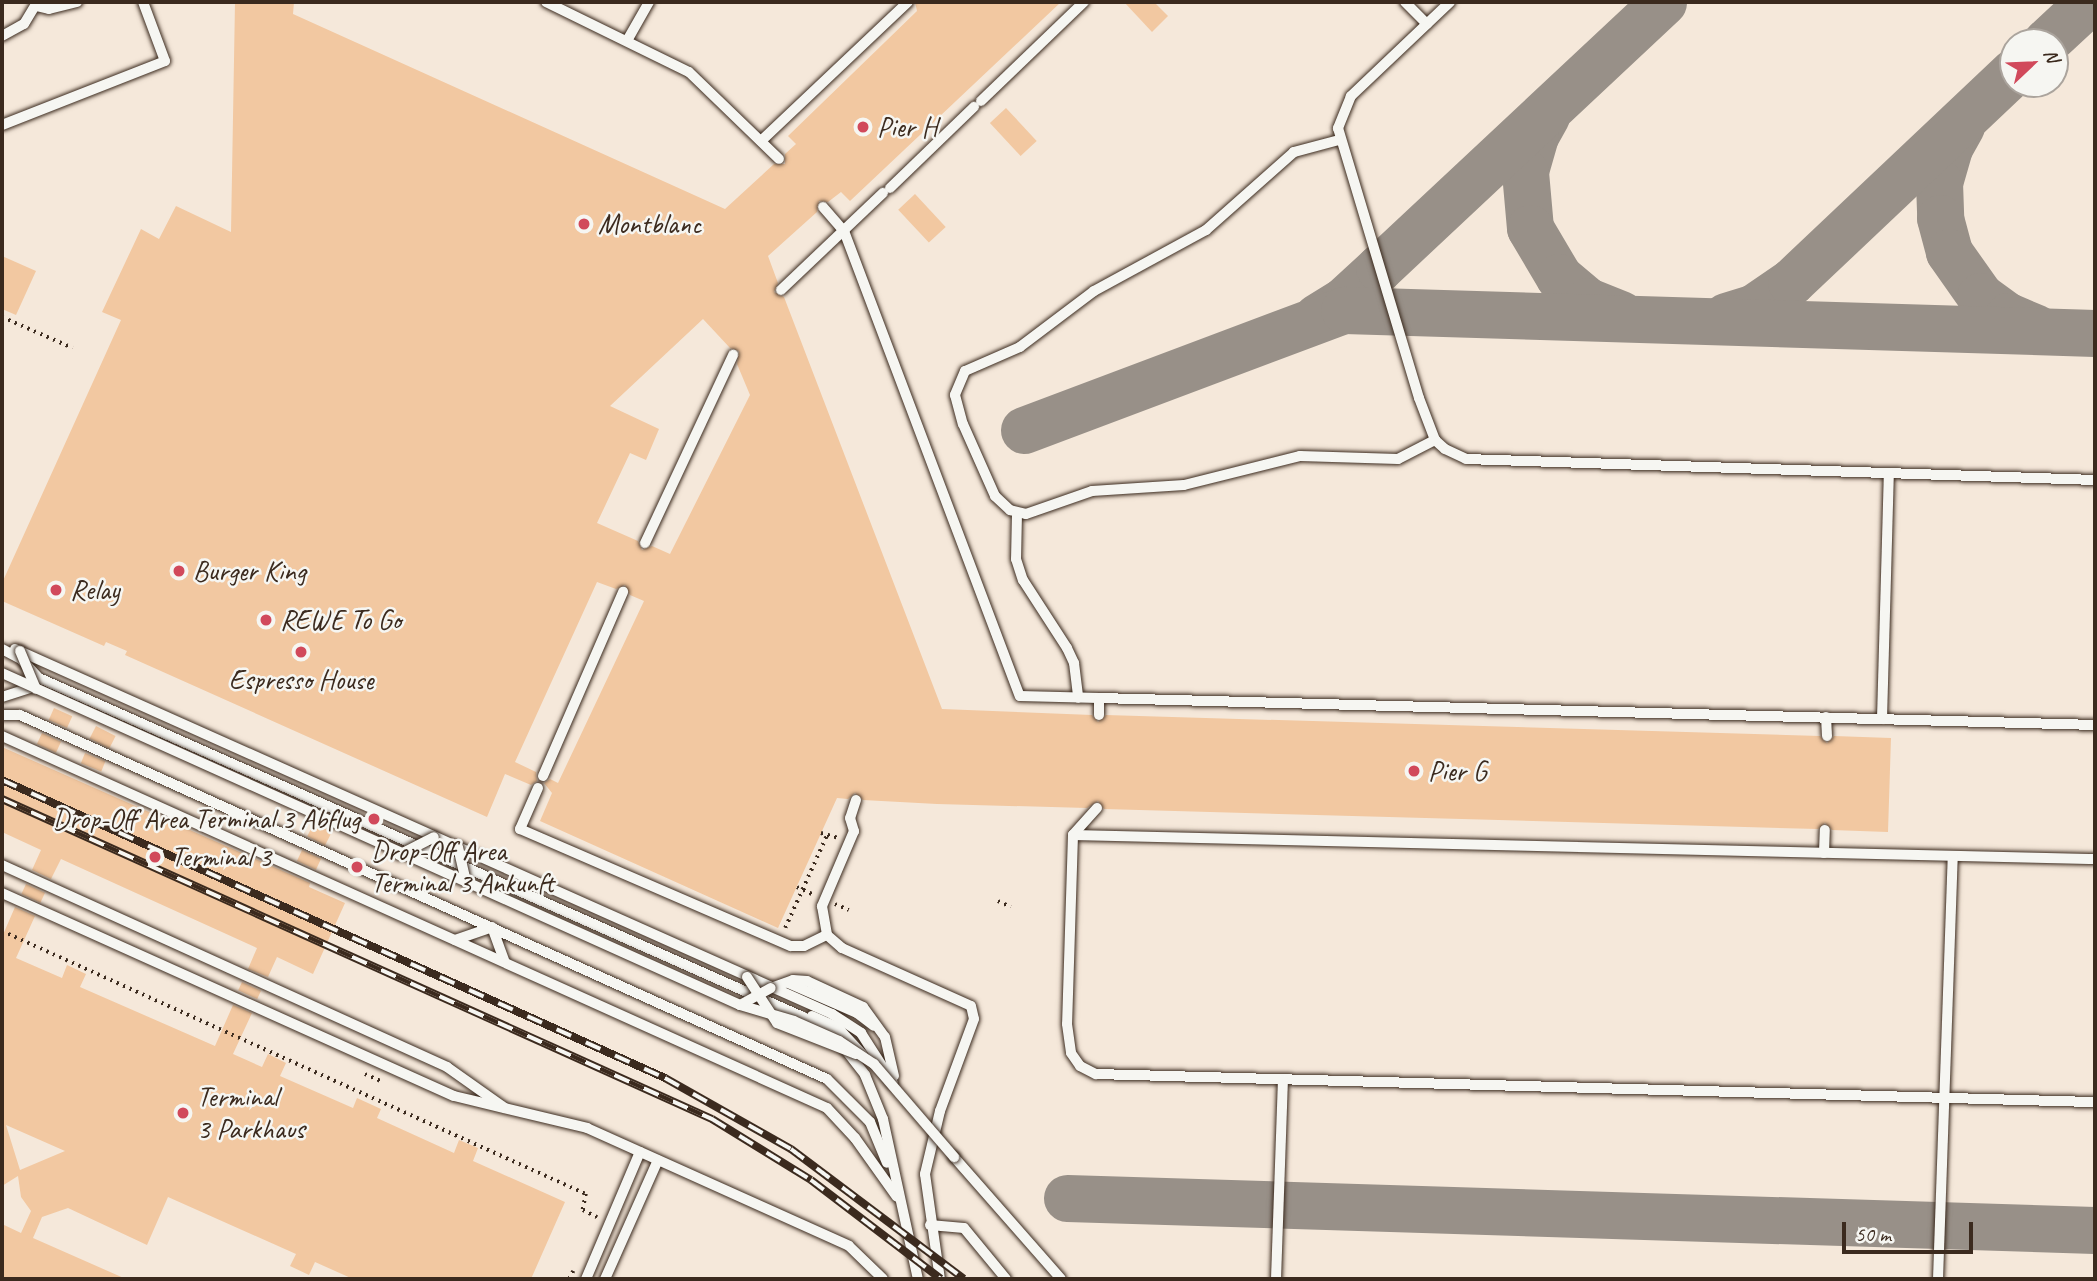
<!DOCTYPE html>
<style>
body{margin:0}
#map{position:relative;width:2097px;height:1281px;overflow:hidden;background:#f6f6f2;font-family:Caveat,sans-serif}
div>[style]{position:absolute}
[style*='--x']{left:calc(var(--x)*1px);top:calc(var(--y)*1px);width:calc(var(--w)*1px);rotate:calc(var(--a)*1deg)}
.built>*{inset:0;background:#f5e8da}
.taxiway>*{height:47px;margin:-23.5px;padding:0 23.5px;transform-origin:23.5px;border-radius:23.5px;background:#989088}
.building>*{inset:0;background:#f2c8a1;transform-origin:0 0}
.path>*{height:3.5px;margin-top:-1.75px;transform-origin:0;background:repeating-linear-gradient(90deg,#3b2a1e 0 2px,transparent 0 7px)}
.roads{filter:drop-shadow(0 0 2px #3b2a1e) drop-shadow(0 0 2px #3b2a1e)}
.lane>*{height:10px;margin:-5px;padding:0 5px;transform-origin:5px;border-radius:5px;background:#f6f6f2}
.rail>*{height:8px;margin-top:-4px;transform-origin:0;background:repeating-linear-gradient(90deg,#f6f6f2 0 16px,#3b2a1e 0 32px);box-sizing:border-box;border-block:2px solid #3b2a1e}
.bridges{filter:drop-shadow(0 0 2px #3b2a1e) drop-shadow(0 0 2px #3b2a1e)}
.lane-bridge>*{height:10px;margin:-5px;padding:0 5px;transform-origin:5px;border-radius:5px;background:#f6f6f2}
.dots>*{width:19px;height:19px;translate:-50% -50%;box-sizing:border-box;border:4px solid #f6f6f2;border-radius:50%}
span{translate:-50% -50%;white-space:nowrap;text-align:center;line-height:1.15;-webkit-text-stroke:5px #f6f6f2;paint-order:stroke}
.poi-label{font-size:28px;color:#3b2a1e}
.left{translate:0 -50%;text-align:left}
.right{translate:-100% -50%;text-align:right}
.frame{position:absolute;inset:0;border:4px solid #3b2a1e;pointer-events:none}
.north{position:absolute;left:1999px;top:28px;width:70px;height:70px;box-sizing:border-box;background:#f6f6f2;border:2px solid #aba49d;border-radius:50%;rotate:67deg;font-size:19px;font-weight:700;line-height:28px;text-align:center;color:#3b2a1e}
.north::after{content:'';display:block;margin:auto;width:24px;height:32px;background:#d1495b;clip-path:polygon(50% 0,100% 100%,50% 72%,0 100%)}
.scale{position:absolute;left:1842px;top:1222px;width:131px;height:32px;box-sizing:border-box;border:4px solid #3b2a1e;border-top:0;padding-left:9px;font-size:21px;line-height:24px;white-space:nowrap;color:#3b2a1e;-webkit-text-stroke:5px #f6f6f2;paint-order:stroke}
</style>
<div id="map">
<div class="built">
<i style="clip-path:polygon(evenodd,2px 2px,2095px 2px,2095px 1279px,2px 1279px,2px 2px,2013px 42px,2055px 42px,2055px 84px,2013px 84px,2013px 42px)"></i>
</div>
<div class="taxiway">
<i style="--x:2046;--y:42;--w:59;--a:-42.9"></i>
<i style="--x:1546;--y:116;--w:23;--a:119"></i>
<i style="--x:1535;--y:136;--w:37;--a:106"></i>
<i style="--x:1525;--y:172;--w:56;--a:84.9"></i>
<i style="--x:1530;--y:228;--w:57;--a:59.4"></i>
<i style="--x:1559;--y:277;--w:38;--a:40"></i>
<i style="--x:1588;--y:301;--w:35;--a:22"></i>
<i style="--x:1961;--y:126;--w:25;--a:119"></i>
<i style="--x:1949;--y:148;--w:35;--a:106"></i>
<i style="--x:1939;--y:182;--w:36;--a:88"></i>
<i style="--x:1940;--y:218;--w:35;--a:75"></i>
<i style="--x:1949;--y:252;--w:54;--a:54.8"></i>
<i style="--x:1980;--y:296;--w:34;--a:36"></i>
<i style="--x:2008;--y:316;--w:30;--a:23"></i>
<i style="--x:1726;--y:316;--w:28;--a:-17"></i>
<i style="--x:1753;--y:308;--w:46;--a:-34.4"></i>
<i style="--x:1791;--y:282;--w:306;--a:-43.4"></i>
<i style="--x:1317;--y:317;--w:31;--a:-32"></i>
<i style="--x:1343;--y:301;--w:49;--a:-42.5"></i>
<i style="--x:1379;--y:268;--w:389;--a:-43.1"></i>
<i style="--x:1024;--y:430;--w:342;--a:-20.6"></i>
<i style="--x:1344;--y:310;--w:751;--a:1.75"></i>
<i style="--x:1067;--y:1198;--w:1028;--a:1.78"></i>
</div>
<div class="building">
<i style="clip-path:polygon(evenodd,235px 2px,294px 2px,293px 14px,725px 209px,774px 164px,785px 164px,785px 154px,796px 144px,788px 136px,917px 11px,915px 2px,1061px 2px,850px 201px,841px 192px,828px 202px,819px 201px,817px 212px,768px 256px,778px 283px,774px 292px,784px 297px,942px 709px,1092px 715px,1098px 722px,1106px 715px,1820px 736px,1827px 743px,1834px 736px,1891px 738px,1888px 832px,1832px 830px,1825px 823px,1818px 829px,1104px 809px,1098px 801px,1087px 808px,937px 804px,863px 800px,855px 793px,848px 799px,837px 798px,778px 928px,540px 821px,552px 793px,544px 783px,550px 779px,558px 783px,644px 601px,630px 595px,625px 585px,616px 589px,597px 582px,515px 762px,536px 772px,537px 781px,531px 785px,505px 774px,487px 817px,125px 655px,127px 651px,106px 642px,104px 646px,2px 601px,2px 583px,121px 320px,102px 312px,141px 229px,159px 239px,176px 206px,231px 232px,235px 2px,703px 319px,730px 348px,739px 351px,737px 364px,750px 395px,670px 554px,652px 546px,642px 550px,638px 541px,597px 523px,630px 453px,646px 460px,659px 429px,610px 406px,703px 319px)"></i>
<i style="clip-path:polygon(1124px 2px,1154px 2px,1168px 16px,1152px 32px)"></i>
<i style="left:1006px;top:108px;width:45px;height:22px;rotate:47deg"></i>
<i style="left:915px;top:194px;width:45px;height:23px;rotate:47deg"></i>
<i style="clip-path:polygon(2px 256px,36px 271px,16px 315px,2px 309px)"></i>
<i style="left:54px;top:708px;width:20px;height:13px;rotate:24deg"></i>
<i style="left:96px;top:726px;width:22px;height:14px;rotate:27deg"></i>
<i style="left:42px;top:733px;width:21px;height:12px;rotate:25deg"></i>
<i style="clip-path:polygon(2px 747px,310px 883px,309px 887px,345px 903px,313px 974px,277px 957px,268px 977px,248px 969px,257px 948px,61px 859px,51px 879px,32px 870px,41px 850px,2px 832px)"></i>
<i style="left:85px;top:753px;width:22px;height:11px;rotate:22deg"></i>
<i style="left:314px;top:823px;width:20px;height:15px;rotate:27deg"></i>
<i style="left:302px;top:850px;width:21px;height:12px;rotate:25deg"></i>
<i style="left:26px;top:884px;width:21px;height:11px;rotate:25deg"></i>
<i style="clip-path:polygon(evenodd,15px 907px,35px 916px,16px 958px,62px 978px,67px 965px,86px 974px,80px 987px,215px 1046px,233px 1005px,252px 1013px,233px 1054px,262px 1067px,268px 1054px,286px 1063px,280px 1076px,353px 1108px,357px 1098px,381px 1109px,377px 1118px,454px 1153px,459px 1140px,478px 1148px,473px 1161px,565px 1202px,531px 1279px,353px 1279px,315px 1262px,309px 1275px,290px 1266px,296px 1254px,168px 1197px,147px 1245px,68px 1208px,42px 1217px,33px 1238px,126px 1279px,2px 1279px,2px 1224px,21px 1233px,31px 1211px,21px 1197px,18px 1176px,2px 1186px,2px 937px,15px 907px,6px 1125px,65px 1151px,20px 1170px,6px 1125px)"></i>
<i style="left:242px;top:982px;width:21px;height:9px;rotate:25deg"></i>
</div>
<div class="path">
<i style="--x:2;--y:317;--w:77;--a:23.6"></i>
<i style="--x:821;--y:833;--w:18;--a:16"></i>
<i style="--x:797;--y:887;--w:17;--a:25"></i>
<i style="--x:998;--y:901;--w:14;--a:25"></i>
<i style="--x:835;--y:904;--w:15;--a:23"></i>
<i style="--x:785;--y:928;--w:102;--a:-65.7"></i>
<i style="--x:2;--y:931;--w:640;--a:24.24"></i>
<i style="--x:586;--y:1194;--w:16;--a:101"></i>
<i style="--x:583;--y:1210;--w:16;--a:27"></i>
<i style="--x:365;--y:1074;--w:20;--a:24"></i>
<i style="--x:569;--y:1279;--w:9;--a:-63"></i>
</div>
<div class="roads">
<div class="lane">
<i style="--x:546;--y:2;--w:159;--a:26.1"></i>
<i style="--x:689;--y:72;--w:125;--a:44"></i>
<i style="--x:1405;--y:2;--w:31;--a:45"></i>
<i style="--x:1450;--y:2;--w:137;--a:136.5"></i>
<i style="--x:1351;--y:96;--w:35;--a:112"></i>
<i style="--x:1338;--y:128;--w:282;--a:73.3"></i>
<i style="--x:1419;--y:398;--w:45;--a:69.1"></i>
<i style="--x:1435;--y:440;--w:13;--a:42"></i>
<i style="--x:1445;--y:449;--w:23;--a:25"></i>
<i style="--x:1466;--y:459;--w:629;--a:1.91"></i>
<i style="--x:36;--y:6;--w:13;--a:13"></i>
<i style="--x:49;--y:9;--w:29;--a:-14"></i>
<i style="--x:2;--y:36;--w:25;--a:-29"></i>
<i style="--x:24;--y:24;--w:26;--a:-59"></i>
<i style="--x:628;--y:39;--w:43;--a:-60.4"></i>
<i style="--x:981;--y:101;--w:143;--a:-43.9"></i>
<i style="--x:2;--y:125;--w:175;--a:-21.4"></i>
<i style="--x:165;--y:61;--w:63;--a:-110.4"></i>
<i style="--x:1339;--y:140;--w:47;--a:165.1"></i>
<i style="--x:1294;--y:152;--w:118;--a:138.4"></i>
<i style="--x:1206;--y:230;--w:128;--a:151.4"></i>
<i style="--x:1094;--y:291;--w:93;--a:142.9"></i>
<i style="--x:1020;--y:347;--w:60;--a:156.4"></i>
<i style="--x:965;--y:371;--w:26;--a:113"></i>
<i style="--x:955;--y:395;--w:30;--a:75"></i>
<i style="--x:963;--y:424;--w:79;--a:66"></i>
<i style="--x:995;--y:496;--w:21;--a:43"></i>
<i style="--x:1010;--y:510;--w:16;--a:14"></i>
<i style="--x:1026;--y:514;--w:70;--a:-19.2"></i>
<i style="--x:1092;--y:491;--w:92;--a:-3.7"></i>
<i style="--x:1184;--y:485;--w:120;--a:-14"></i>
<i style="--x:1300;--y:456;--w:98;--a:1.8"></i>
<i style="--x:1398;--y:459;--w:42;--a:-27.2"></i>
<i style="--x:761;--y:141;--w:202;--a:-43.4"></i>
<i style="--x:890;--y:188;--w:117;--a:-44"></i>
<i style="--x:823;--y:207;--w:32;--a:49"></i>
<i style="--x:844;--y:231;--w:497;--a:69.3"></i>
<i style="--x:1020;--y:696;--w:79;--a:1.5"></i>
<i style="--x:1099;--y:698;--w:17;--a:90"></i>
<i style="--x:781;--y:290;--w:141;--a:-43.6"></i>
<i style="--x:1017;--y:513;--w:46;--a:91.2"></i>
<i style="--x:1016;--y:559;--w:22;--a:72"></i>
<i style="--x:1023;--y:580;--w:81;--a:57.1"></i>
<i style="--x:1067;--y:648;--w:17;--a:65"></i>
<i style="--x:1074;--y:663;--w:35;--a:83"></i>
<i style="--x:645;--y:543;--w:208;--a:-64.9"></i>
<i style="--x:2;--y:649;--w:21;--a:28"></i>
<i style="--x:21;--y:659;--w:26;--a:47"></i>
<i style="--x:39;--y:678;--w:836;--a:23.93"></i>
<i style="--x:803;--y:1017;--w:35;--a:33"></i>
<i style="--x:15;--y:649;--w:895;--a:24.07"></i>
<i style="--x:832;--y:1014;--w:35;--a:33"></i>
<i style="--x:861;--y:1033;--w:59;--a:57.4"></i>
<i style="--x:2;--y:697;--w:35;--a:-18"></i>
<i style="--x:1099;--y:698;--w:996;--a:1.55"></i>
<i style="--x:2;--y:715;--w:18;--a:0"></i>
<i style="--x:20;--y:715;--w:885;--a:24.28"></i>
<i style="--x:827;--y:1079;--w:61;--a:45"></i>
<i style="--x:870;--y:1122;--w:44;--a:67.5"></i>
<i style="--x:1826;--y:717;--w:19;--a:87"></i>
<i style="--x:1882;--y:719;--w:246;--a:-88.4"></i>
<i style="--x:2;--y:736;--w:905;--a:24.27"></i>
<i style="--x:827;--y:1108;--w:41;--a:47"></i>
<i style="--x:855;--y:1138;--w:72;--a:54.6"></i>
<i style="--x:543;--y:776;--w:201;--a:-66.5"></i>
<i style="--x:538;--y:788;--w:45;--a:113.7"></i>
<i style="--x:520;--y:829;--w:295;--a:23.4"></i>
<i style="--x:791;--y:946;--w:13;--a:0"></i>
<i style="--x:804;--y:946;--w:25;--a:-26"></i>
<i style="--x:856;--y:800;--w:19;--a:108"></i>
<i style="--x:850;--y:818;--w:14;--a:73"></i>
<i style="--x:854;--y:831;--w:82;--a:113.1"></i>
<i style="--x:822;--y:906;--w:29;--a:80"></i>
<i style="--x:827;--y:935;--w:20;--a:41"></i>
<i style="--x:842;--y:948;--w:141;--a:24.2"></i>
<i style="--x:971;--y:1006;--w:13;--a:77"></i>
<i style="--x:974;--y:1019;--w:98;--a:110.3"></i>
<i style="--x:940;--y:1111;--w:65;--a:103.4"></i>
<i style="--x:925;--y:1174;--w:106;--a:81.9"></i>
<i style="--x:1097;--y:808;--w:36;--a:132"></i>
<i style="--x:1073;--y:835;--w:189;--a:91.8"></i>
<i style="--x:1067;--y:1024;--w:29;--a:82"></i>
<i style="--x:1071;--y:1053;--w:16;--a:55"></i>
<i style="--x:1080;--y:1066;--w:18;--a:27"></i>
<i style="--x:1096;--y:1074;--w:999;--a:1.61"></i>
<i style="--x:1073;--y:835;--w:1022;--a:1.35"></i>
<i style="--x:1824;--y:853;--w:23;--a:-88"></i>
<i style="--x:2;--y:865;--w:489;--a:24.4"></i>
<i style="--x:447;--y:1067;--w:71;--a:35.3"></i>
<i style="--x:2;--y:893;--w:495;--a:24.2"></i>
<i style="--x:454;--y:1096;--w:137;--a:13.5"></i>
<i style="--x:587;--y:1128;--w:287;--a:24.2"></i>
<i style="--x:849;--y:1246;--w:47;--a:44.1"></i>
<i style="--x:455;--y:940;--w:39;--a:-19"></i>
<i style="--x:492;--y:927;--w:37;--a:70"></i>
<i style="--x:788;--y:983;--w:75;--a:23.5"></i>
<i style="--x:857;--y:1013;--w:21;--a:37"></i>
<i style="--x:771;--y:988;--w:23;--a:-20"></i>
<i style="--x:793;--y:980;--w:14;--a:4"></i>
<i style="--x:807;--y:981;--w:62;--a:24.9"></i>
<i style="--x:863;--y:1007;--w:37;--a:54"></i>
<i style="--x:885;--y:1037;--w:40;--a:77"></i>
<i style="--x:812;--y:1016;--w:27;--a:24"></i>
<i style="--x:837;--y:1027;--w:38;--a:47"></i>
<i style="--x:845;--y:1049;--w:33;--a:52"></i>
<i style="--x:865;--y:1075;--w:48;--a:67.8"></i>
<i style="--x:883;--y:1119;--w:164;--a:77.7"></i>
<i style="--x:954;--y:1157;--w:162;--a:48.7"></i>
<i style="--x:930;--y:1225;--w:34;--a:5"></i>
<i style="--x:964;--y:1228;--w:66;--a:50.5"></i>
<i style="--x:586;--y:1279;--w:138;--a:-67"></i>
<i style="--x:605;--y:1279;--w:130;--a:-66"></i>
<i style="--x:1276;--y:1279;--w:199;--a:-88"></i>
<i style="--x:1938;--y:1279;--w:423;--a:-88"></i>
</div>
</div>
<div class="rail">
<i style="--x:2;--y:780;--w:727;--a:24.2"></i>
<i style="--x:665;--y:1078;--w:145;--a:29.4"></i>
<i style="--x:791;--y:1149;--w:216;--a:36.9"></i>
<i style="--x:2;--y:799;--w:779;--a:24.26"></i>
<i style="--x:712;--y:1119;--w:116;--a:31.6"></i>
<i style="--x:811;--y:1180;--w:163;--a:37.3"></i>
</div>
<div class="bridges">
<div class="lane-bridge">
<i style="--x:20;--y:651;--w:41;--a:67.2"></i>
<i style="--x:2;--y:673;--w:809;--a:24.22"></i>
<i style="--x:740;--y:1005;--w:56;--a:16.5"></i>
<i style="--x:794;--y:1021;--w:49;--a:24"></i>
<i style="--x:839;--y:1041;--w:42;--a:33.3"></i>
<i style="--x:874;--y:1064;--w:123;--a:49.3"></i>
<i style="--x:458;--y:847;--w:35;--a:77"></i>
<i style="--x:399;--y:855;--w:39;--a:-27"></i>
<i style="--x:747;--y:977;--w:55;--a:56.9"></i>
<i style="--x:777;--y:1023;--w:85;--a:21.4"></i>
<i style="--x:740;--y:1005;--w:35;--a:-29"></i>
</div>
</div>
<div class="dots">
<i style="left:863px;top:127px;background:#d1495b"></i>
<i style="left:584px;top:224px;background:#d1495b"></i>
<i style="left:179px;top:571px;background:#d1495b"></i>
<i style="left:56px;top:590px;background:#d1495b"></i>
<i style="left:266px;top:620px;background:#d1495b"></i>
<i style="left:301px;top:652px;background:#d1495b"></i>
<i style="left:1414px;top:771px;background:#d1495b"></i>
<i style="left:374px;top:819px;background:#d1495b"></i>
<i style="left:155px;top:857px;background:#d1495b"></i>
<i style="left:357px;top:867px;background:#d1495b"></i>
<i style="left:183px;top:1113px;background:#d1495b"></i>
</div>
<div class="poi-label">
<span class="left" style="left:877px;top:127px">Pier H</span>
<span class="left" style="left:598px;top:224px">Montblanc</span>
<span class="left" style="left:193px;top:571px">Burger King</span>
<span class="left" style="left:70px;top:590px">Relay</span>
<span class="left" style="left:280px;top:620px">REWE To Go</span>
<span style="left:301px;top:680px">Espresso House</span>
<span class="left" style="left:1428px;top:771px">Pier G</span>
<span class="right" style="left:360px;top:819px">Drop-Off Area Terminal 3 Abflug</span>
<span class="left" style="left:371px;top:867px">Drop-Off Area<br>Terminal 3 Ankunft</span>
<span class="left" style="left:171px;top:857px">Terminal 3</span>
<span class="left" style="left:197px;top:1113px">Terminal<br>3 Parkhaus</span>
</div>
<div class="frame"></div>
<div class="north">N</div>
<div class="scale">50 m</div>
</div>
